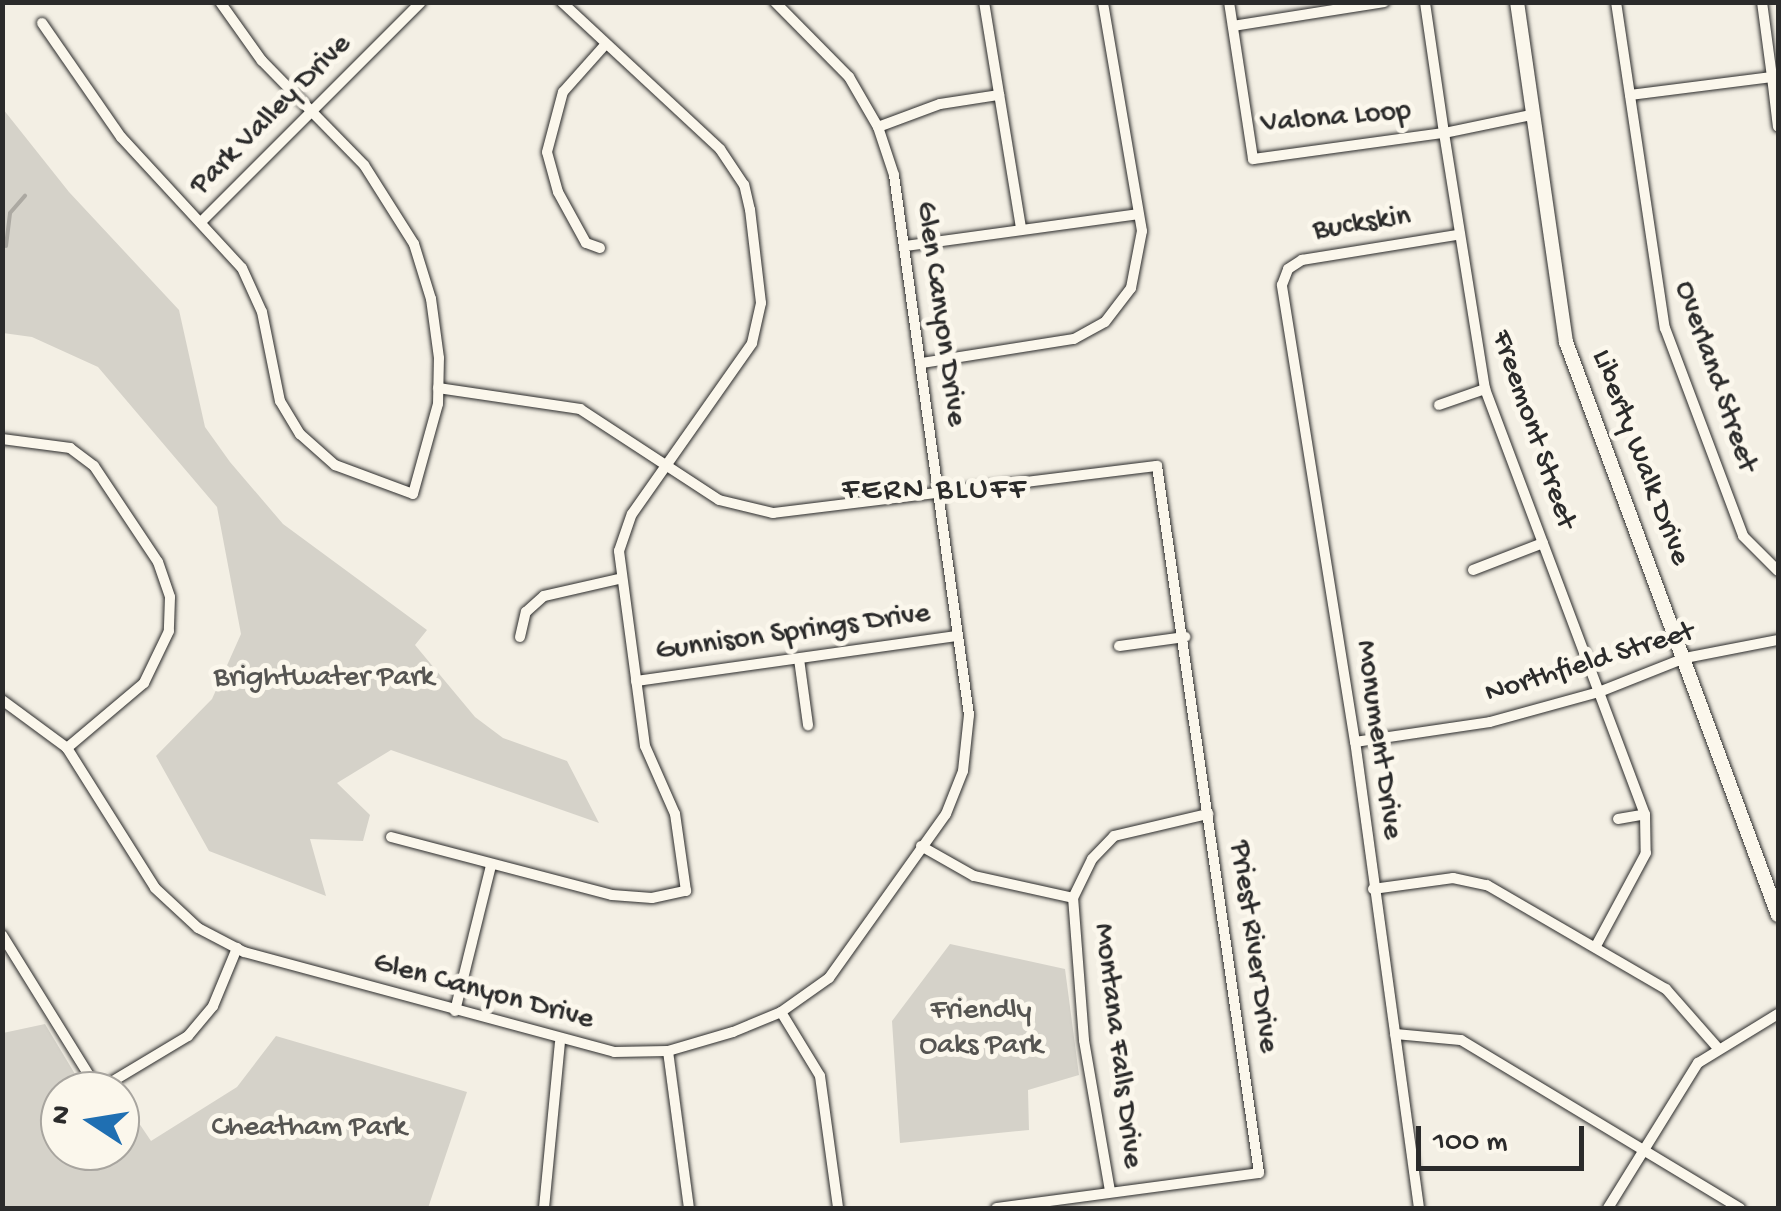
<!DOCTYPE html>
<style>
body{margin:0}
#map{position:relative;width:1781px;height:1211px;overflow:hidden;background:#f3efe4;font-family:"Gochi Hand",sans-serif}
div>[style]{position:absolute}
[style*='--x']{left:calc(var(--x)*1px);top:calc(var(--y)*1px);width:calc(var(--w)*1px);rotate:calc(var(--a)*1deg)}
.green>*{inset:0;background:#d5d2c9}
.stream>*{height:4px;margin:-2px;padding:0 2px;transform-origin:2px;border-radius:2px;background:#aca9a2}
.roads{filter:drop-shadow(0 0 2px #2b2b2b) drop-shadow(0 0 2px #2b2b2b)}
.street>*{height:10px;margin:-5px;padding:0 5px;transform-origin:5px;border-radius:5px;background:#fbf7ec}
.secondary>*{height:14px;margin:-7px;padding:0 7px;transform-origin:7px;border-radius:7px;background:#fbf7ec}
span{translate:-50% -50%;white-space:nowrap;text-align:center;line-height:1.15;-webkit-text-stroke:10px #fbf7ec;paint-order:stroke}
.street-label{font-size:30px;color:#2b2b2b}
.park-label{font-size:30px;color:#565552}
.neighbourhood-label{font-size:32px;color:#2b2b2b;letter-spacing:2.5px}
.frame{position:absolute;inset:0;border:5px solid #2b2b2b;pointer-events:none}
.north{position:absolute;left:40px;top:1071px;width:100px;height:100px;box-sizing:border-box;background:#fbf7ec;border:2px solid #a8a59f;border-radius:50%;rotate:282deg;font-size:28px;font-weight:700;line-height:40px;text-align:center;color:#2b2b2b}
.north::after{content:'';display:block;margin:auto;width:35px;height:45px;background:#1f6fb2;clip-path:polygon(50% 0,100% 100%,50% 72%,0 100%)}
.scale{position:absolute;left:1416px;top:1126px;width:168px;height:45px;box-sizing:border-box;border:5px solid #2b2b2b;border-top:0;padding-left:12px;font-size:30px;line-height:35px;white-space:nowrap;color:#2b2b2b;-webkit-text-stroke:8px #fbf7ec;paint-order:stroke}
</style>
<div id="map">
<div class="green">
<i style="clip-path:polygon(3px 109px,69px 192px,179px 310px,205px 427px,230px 462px,283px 524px,427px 630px,415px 645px,475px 717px,503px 738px,567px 761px,599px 823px,391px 750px,337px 783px,370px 815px,363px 841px,310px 839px,326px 896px,209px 851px,156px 756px,212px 699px,241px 634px,217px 507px,98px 367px,32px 337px,3px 333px)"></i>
<i style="clip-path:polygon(950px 944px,1065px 969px,1079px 1075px,1028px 1090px,1029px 1130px,900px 1143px,892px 1021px)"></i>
<i style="clip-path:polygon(45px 1024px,75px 1074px,74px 1091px,60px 1091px,60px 1151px,120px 1151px,120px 1095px,151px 1141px,237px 1087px,276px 1036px,467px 1092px,428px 1208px,3px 1208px,3px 1033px)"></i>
</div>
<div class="stream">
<i style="--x:6;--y:246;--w:33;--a:-83"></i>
<i style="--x:10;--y:213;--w:23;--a:-49"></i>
</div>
<div class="roads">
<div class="street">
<i style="--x:984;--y:2;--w:230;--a:80.7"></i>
<i style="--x:1229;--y:2;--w:159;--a:81.3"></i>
<i style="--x:1253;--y:159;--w:193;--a:-7.8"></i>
<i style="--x:1444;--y:133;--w:132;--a:-98.3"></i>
<i style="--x:1616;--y:2;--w:330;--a:81.5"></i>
<i style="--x:1665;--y:328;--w:222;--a:69.4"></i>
<i style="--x:1743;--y:536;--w:49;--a:45"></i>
<i style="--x:1762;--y:2;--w:76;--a:82.4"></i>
<i style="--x:42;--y:23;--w:139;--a:55.3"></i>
<i style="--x:121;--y:137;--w:178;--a:47.3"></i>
<i style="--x:242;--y:268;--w:48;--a:65.6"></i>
<i style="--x:262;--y:312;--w:91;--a:78.6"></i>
<i style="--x:280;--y:401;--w:39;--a:59"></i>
<i style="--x:300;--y:434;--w:47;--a:41.5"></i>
<i style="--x:335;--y:465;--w:83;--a:20.4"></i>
<i style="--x:413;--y:494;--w:93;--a:-74.5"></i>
<i style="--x:438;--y:404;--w:46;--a:-88.8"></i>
<i style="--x:439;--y:358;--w:60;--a:-97.7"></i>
<i style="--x:431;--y:299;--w:58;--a:-107.2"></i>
<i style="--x:414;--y:244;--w:93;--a:-122.3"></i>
<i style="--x:364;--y:165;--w:146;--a:-134.4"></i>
<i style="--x:262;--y:61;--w:72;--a:-125.4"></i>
<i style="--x:1233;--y:26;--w:153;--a:-9"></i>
<i style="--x:1630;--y:95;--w:143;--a:-7.2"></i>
<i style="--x:1772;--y:77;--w:50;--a:83.2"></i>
<i style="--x:1531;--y:115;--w:89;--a:168.3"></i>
<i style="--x:1444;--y:133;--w:259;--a:80.9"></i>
<i style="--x:1485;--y:389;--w:454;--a:69.4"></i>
<i style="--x:1645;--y:814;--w:39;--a:89"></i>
<i style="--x:1646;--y:853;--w:106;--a:118.3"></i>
<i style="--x:878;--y:127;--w:66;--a:-20.4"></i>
<i style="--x:940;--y:104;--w:60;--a:-8.7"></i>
<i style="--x:201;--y:222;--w:311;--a:-45"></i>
<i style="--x:905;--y:246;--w:235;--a:-7.8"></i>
<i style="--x:600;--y:248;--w:15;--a:-160"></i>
<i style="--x:586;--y:243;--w:58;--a:-118.8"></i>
<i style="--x:558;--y:192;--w:41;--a:-105.4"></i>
<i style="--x:547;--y:152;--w:62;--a:-75.1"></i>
<i style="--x:563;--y:92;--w:62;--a:-48.3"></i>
<i style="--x:922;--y:363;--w:154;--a:-9"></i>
<i style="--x:1074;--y:339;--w:35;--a:-29"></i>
<i style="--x:1105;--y:322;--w:43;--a:-52.6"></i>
<i style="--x:1131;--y:288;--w:58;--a:-79.1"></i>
<i style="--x:1142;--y:231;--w:232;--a:-99.7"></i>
<i style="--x:438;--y:388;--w:144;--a:8.4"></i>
<i style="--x:580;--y:409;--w:166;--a:33.2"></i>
<i style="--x:719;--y:500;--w:56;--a:13.5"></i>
<i style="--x:773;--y:513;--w:387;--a:-7"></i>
<i style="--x:1157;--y:466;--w:714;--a:81.79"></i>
<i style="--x:1259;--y:1173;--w:265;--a:172.4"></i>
<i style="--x:1439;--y:405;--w:49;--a:-19.2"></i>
<i style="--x:2;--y:439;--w:69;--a:7.5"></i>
<i style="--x:70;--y:448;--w:30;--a:37"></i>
<i style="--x:94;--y:466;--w:115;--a:56.3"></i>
<i style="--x:158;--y:562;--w:37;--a:71"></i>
<i style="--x:170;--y:597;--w:34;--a:92"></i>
<i style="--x:169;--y:631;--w:58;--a:115.7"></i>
<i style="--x:144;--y:683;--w:101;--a:139.8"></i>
<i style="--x:1473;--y:570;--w:75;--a:-21.1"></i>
<i style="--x:520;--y:637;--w:26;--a:-77"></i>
<i style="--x:526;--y:612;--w:24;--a:-42"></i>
<i style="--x:544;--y:596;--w:77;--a:-12.8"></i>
<i style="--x:1119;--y:646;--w:67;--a:-7.8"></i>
<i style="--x:799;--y:659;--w:67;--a:82.2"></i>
<i style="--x:636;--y:681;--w:324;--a:-8"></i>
<i style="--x:2;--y:700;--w:81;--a:36.4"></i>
<i style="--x:67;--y:748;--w:165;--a:57.8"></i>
<i style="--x:155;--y:888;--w:59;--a:42.9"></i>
<i style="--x:198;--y:928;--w:52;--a:27.6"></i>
<i style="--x:244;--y:952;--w:383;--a:15.1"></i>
<i style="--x:614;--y:1052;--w:54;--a:-1.1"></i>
<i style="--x:668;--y:1051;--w:68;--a:-16.3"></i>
<i style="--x:733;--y:1032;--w:52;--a:-22.6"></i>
<i style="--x:781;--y:1012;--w:59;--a:-35.3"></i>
<i style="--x:829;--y:978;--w:201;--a:-54.5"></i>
<i style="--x:946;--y:814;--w:46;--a:-68.4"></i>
<i style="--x:963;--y:771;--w:56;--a:-83.9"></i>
<i style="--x:969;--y:715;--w:545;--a:-97.91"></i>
<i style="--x:894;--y:175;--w:51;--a:-108.4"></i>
<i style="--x:878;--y:127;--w:58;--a:-120.1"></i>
<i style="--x:849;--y:77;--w:105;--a:-134.6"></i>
<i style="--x:1355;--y:742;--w:136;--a:-8.4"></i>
<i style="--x:1490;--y:722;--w:113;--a:-15.4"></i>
<i style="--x:1599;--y:692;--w:92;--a:-21.6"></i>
<i style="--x:1685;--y:658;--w:95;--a:-11"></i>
<i style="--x:1618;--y:819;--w:27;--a:-10"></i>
<i style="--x:391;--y:837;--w:228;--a:14.7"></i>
<i style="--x:612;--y:895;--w:40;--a:4.3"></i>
<i style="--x:652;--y:898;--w:35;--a:-12"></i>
<i style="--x:686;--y:891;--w:78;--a:-98.1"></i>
<i style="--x:675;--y:814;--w:74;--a:-113.8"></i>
<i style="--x:645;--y:746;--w:197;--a:-97.6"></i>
<i style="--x:619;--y:551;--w:39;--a:-71"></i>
<i style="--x:632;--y:514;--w:209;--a:-54.9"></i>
<i style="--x:752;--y:343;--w:41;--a:-77.3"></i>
<i style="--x:761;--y:303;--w:94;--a:-96.7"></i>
<i style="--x:750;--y:210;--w:26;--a:-103"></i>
<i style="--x:744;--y:185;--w:43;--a:-123.7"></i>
<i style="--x:720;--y:149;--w:216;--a:-137.1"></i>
<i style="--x:921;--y:846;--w:61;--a:29.5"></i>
<i style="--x:974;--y:876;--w:101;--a:12.5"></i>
<i style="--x:1373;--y:889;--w:81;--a:-7.8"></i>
<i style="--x:1453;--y:878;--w:35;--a:12"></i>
<i style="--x:1487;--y:885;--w:207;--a:30.2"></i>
<i style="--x:1666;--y:989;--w:77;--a:48.7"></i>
<i style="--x:2;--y:935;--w:182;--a:58.2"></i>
<i style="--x:98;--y:1090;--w:105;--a:-31"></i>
<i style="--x:188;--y:1036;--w:39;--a:-50"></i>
<i style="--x:213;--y:1006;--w:63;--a:-67.5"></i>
<i style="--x:455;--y:1011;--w:150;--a:-76.1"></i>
<i style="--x:781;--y:1012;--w:75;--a:58.6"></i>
<i style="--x:820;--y:1076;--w:133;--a:82.2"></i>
<i style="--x:1395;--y:1034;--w:66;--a:5.2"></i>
<i style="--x:1461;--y:1040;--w:326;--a:31.1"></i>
<i style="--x:668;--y:1051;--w:158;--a:82.4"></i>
<i style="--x:1110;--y:1191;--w:153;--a:-99.8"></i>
<i style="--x:1084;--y:1040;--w:142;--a:-94.4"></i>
<i style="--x:1073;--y:898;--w:43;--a:-64"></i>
<i style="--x:1092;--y:859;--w:32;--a:-46"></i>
<i style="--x:1114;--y:836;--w:97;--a:-13.2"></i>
<i style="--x:544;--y:1208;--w:166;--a:-84.5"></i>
<i style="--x:1419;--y:1208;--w:470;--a:-97.8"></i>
<i style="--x:1355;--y:742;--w:463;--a:-99.1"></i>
<i style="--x:1282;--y:285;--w:17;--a:-69"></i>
<i style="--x:1288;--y:269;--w:17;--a:-33"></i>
<i style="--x:1302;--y:260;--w:157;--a:-9.2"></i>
<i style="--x:1608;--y:1208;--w:171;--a:-58.2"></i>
<i style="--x:1698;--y:1063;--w:94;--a:-31.5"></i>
</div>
<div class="secondary">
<i style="--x:1517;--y:2;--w:344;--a:81.8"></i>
<i style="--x:1566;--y:342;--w:611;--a:69.7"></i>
</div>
</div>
<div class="street-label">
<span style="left:272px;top:116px;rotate:-45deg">Park Valley Drive</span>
<span style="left:1336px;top:119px;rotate:-5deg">Valona Loop</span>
<span style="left:1362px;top:225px;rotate:-9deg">Buckskin</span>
<span style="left:939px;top:314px;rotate:82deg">Glen Canyon Drive</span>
<span style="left:1714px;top:377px;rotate:71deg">Overland Street</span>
<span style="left:1532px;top:430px;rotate:71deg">Freemont Street</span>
<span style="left:1639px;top:458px;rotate:69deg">Liberty Walk Drive</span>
<span style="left:793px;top:634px;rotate:-8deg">Gunnison Springs Drive</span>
<span style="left:1590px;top:664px;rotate:-17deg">Northfield Street</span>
<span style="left:1377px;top:740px;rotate:82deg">Monument Drive</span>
<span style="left:1252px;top:947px;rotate:82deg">Priest River Drive</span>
<span style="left:483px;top:993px;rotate:15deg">Glen Canyon Drive</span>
<span style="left:1116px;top:1046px;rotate:83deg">Montana Falls Drive</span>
</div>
<div class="park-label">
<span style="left:324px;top:679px">Brightwater Park</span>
<span style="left:981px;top:1029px">Friendly<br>Oaks Park</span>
<span style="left:309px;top:1129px">Cheatham Park</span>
</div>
<div class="neighbourhood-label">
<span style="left:935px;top:491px">FERN BLUFF</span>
</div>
<div class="frame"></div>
<div class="north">N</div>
<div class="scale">100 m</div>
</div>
